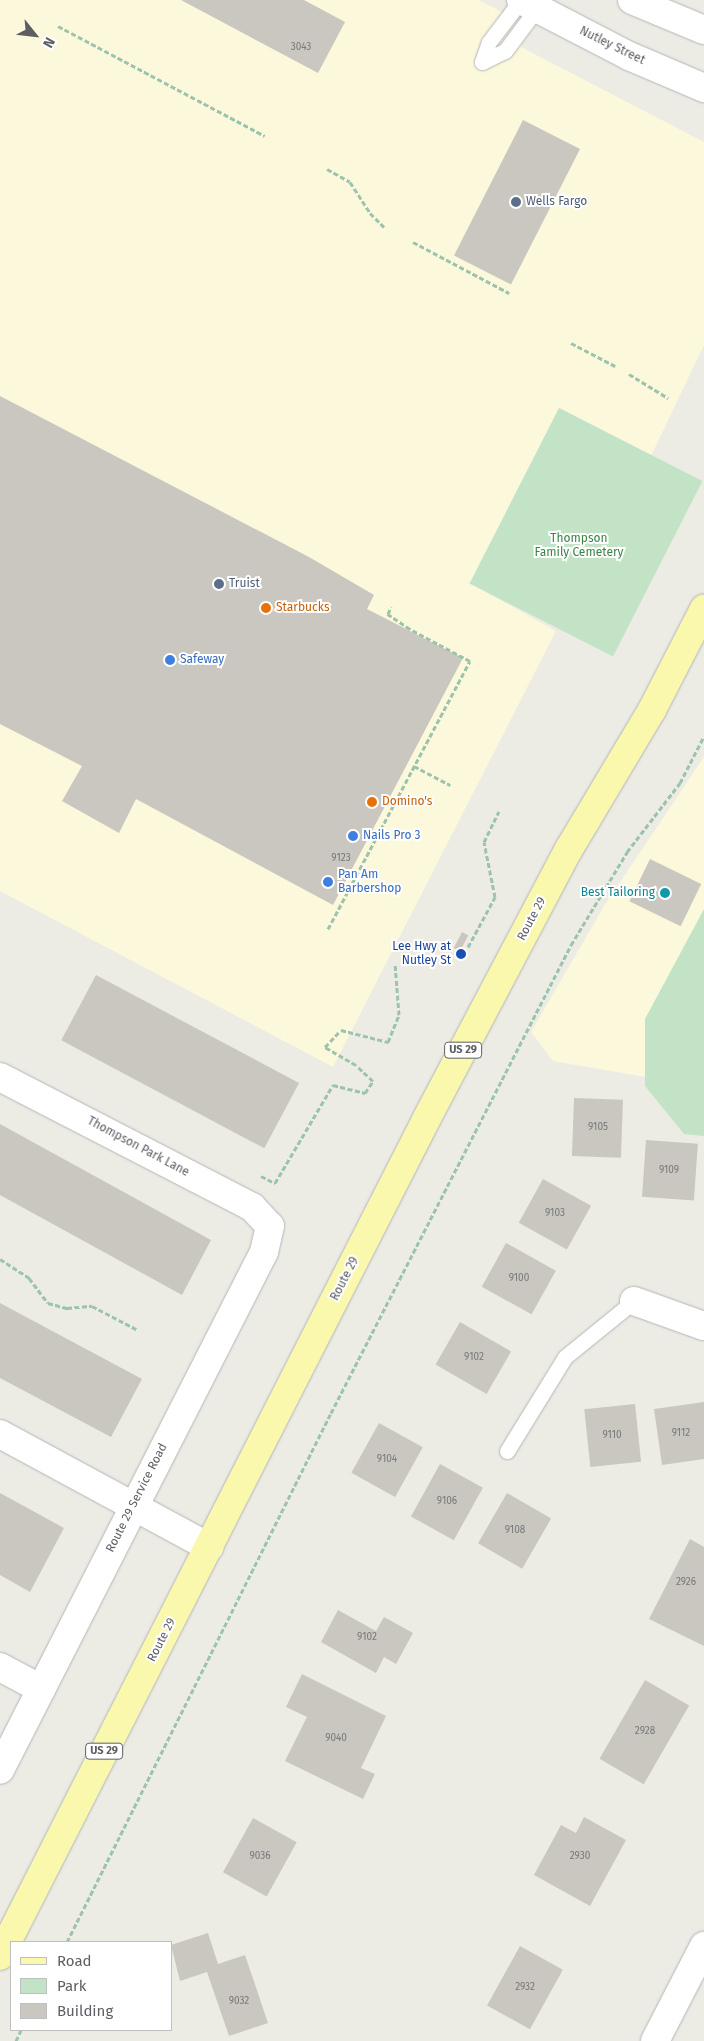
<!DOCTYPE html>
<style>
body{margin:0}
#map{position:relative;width:704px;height:2041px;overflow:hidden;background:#edece4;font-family:"Fira Sans",sans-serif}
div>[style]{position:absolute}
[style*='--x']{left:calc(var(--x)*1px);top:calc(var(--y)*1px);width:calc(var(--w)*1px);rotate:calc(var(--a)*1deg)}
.commercial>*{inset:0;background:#fbf8db}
.green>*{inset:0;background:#c2e3c6;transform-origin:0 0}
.building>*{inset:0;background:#c9c7c0;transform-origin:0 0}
.path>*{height:3px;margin-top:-1.5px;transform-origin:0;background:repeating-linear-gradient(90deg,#9cc3ac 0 5px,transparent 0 7.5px)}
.roads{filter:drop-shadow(0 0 1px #b4b5ba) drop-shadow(0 0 1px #b4b5ba)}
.lane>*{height:15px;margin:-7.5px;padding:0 7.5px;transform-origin:7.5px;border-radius:7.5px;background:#fff}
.street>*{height:28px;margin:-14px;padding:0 14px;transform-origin:14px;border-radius:14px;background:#fff}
.secondary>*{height:28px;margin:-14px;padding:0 14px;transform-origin:14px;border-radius:14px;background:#fff}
.primary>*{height:28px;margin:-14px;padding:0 14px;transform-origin:14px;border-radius:14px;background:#f9f8ad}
.dots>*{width:14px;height:14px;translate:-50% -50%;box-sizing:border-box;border:2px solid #fff;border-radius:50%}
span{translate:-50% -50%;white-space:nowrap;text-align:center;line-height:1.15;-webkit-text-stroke:4px #fff;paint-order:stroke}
.number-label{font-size:10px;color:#77787a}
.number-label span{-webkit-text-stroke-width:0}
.shield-label span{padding:1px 4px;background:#fff;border:1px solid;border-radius:4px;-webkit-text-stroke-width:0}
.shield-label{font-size:11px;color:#5c5e63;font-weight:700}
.street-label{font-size:12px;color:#5c5e63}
.service-label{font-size:12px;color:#4e5e75}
.left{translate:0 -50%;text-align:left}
.park-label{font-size:12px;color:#3b8349}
.food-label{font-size:12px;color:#c56008}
.shop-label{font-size:12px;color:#366cbe}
.culture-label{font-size:12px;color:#0d838f}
.right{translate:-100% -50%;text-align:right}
.transit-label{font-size:12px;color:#164399}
.legend{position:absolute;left:10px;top:1941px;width:162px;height:90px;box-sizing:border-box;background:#fff;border:1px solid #bebfc1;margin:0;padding:6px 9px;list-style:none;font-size:15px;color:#5c5e63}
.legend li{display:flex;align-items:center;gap:10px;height:25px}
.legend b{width:25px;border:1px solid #bebfc1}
.north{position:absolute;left:10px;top:10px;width:50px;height:50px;-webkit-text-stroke:4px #fff;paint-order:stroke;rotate:119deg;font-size:14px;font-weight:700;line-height:20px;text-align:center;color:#5c5e63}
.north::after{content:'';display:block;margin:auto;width:18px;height:22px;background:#5c5e63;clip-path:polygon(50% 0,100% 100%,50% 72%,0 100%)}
</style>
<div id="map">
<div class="commercial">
<i style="clip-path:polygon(0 0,479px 0,530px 27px,521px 47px,704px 142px,704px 345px,651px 456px,560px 408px,470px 583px,556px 631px,333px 1067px,0 891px)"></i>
<i style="clip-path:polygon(704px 757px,704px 973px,646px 1077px,553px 1061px,531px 1032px,604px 906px)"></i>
</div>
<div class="green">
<i style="left:559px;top:408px;width:161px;height:197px;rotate:27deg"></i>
<i style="clip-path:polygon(704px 909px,704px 1136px,684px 1134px,645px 1086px,645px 1019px)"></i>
</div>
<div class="building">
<i style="clip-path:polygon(181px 0,304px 0,345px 22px,318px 73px)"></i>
<i style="left:523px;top:120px;width:64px;height:152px;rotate:27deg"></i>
<i style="clip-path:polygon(0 396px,309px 557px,374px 595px,367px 609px,463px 658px,333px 905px,136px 799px,119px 833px,62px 801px,82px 766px,0 724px)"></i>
<i style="left:650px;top:859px;width:57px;height:47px;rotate:26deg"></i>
<i style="left:462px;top:932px;width:7px;height:18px;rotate:27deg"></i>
<i style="left:96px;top:975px;width:230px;height:74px;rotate:28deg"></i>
<i style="left:574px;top:1098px;width:49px;height:58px;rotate:2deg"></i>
<i style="clip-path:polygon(0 1124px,211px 1240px,182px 1295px,0 1195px)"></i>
<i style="left:646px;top:1140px;width:52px;height:57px;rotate:4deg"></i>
<i style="left:543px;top:1179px;width:55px;height:50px;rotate:29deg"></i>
<i style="left:506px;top:1243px;width:57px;height:50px;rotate:29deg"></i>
<i style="clip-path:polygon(0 1303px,142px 1379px,111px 1437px,0 1378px)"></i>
<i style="left:460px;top:1322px;width:59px;height:49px;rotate:30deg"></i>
<i style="clip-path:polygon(704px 1402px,704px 1459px,662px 1465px,654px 1409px)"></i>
<i style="left:635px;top:1404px;width:58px;height:51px;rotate:84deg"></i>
<i style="left:379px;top:1423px;width:50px;height:57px;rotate:29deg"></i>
<i style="left:440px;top:1464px;width:49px;height:60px;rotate:29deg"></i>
<i style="clip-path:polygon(0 1493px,64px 1528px,30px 1592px,0 1575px)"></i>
<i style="left:507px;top:1493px;width:51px;height:58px;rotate:30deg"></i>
<i style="clip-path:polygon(690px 1539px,704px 1547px,704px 1646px,649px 1619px)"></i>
<i style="clip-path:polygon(338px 1610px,376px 1631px,384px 1617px,413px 1633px,396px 1664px,384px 1657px,376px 1673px,321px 1642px)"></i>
<i style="clip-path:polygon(302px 1674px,386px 1716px,361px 1768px,375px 1774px,363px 1799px,285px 1761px,307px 1717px,286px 1707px)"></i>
<i style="left:645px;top:1680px;width:51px;height:91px;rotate:30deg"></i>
<i style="clip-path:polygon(584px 1817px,626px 1840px,590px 1906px,534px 1875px,561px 1825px,576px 1833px)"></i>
<i style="left:253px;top:1818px;width:50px;height:62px;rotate:29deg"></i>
<i style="clip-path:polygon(208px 1933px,218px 1964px,245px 1955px,268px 2023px,229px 2036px,207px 1972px,180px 1981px,171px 1945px)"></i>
<i style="left:520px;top:1946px;width:49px;height:68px;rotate:29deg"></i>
</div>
<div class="path">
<i style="--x:58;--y:26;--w:234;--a:28"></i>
<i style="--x:327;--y:169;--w:26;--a:29"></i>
<i style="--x:350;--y:182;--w:37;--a:57"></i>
<i style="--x:370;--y:213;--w:20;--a:45"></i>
<i style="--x:413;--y:242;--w:109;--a:28"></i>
<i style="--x:571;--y:343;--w:50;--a:27.6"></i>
<i style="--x:629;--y:374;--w:46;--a:31.6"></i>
<i style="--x:414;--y:766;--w:41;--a:27.8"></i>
<i style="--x:328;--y:929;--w:303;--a:-62.1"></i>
<i style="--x:470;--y:661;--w:68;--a:-151.9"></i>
<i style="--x:410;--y:629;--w:27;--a:-146"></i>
<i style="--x:388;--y:614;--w:8;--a:-67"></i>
<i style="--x:468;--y:947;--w:57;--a:-61.6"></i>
<i style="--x:495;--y:897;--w:56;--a:-101.3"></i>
<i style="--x:484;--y:842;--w:34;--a:-64"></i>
<i style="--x:261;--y:1176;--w:16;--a:27"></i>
<i style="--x:275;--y:1183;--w:114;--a:-59.4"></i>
<i style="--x:333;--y:1085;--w:33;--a:14"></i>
<i style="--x:365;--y:1093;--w:14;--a:-56"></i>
<i style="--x:373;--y:1081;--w:23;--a:-137"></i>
<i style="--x:356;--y:1065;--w:36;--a:-150"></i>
<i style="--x:325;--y:1047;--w:23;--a:-47"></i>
<i style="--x:341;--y:1030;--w:49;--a:14.3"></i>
<i style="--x:388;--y:1042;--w:29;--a:-68"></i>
<i style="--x:399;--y:1015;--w:52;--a:-94.4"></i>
<i style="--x:0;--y:1259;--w:35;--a:33"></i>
<i style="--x:29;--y:1278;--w:31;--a:53"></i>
<i style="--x:48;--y:1303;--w:20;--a:15"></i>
<i style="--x:67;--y:1308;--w:25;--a:-5"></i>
<i style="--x:92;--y:1306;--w:52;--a:27.6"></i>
<i style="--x:67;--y:1942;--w:591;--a:-63.48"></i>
<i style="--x:331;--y:1413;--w:526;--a:-62.85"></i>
<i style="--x:571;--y:945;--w:109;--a:-58.9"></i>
<i style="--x:627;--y:852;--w:87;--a:-52.5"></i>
<i style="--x:680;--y:783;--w:51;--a:-62.9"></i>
<i style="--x:16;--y:2041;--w:12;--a:-66"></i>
</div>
<div class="roads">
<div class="lane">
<i style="--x:482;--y:62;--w:25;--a:-26"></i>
<i style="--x:505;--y:51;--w:54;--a:-53.3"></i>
<i style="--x:482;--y:62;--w:21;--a:-71"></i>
<i style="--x:489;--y:42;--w:53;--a:-52.7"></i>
<i style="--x:507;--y:1451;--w:110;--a:-58.3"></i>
<i style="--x:565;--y:1357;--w:89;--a:-39.1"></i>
</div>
<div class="street">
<i style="--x:0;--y:1077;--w:284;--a:27.3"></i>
<i style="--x:252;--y:1207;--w:26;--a:47"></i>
<i style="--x:270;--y:1226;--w:27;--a:103"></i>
<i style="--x:264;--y:1252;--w:581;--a:117.01"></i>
<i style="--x:634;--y:1301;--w:74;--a:19.7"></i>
<i style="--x:0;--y:1434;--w:238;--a:28.4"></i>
<i style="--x:0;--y:1667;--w:47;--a:28.2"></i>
<i style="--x:655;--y:2041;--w:107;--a:-62.7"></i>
</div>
<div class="secondary">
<i style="--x:521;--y:0;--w:122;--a:27.4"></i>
<i style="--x:629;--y:56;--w:82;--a:23.1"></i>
<i style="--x:632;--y:0;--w:78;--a:22.6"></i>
</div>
<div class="primary">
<i style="--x:0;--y:1956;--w:943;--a:-63"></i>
<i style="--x:428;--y:1116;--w:302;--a:-62.2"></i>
<i style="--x:569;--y:849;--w:162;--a:-59.2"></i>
<i style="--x:652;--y:710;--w:114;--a:-62.8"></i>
</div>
</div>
<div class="dots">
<i style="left:516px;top:202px;background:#5c6f8a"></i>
<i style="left:219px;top:584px;background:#5c6f8a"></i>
<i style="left:266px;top:608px;background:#e8710a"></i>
<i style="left:170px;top:660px;background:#3f7fe0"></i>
<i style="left:372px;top:802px;background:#e8710a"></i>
<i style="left:353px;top:836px;background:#3f7fe0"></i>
<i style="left:328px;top:882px;background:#3f7fe0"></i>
<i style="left:665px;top:893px;background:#0f9aa8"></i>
<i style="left:461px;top:954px;background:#1a4fb4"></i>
</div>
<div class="number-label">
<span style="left:301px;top:48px">3043</span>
<span style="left:341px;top:859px">9123</span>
<span style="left:598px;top:1128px">9105</span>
<span style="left:669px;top:1171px">9109</span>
<span style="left:555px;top:1214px">9103</span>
<span style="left:519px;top:1279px">9100</span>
<span style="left:474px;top:1358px">9102</span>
<span style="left:681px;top:1434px">9112</span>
<span style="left:612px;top:1436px">9110</span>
<span style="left:387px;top:1460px">9104</span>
<span style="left:447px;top:1502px">9106</span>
<span style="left:515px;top:1531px">9108</span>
<span style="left:686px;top:1583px">2926</span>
<span style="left:367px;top:1638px">9102</span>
<span style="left:645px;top:1732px">2928</span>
<span style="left:336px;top:1739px">9040</span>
<span style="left:260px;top:1857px">9036</span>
<span style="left:580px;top:1857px">2930</span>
<span style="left:525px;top:1988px">2932</span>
<span style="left:239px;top:2002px">9032</span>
</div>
<div class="shield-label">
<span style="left:463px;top:1050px">US 29</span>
<span style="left:104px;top:1751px">US 29</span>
</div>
<div class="street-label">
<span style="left:612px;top:46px;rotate:26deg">Nutley Street</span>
<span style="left:532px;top:919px;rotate:-62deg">Route 29</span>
<span style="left:138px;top:1147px;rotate:28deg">Thompson Park Lane</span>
<span style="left:345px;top:1279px;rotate:-63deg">Route 29</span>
<span style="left:137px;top:1498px;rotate:-63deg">Route 29 Service Road</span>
<span style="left:162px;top:1640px;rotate:-63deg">Route 29</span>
</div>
<div class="service-label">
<span class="left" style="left:526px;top:202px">Wells Fargo</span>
<span class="left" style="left:229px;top:584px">Truist</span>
</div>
<div class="park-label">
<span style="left:579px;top:546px">Thompson<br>Family Cemetery</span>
</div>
<div class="food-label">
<span class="left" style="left:276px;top:608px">Starbucks</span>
<span class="left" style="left:382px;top:802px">Domino's</span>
</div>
<div class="shop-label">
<span class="left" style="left:180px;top:660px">Safeway</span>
<span class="left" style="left:363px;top:836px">Nails Pro 3</span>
<span class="left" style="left:338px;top:882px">Pan Am<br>Barbershop</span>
</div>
<div class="culture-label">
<span class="right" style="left:655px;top:893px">Best Tailoring</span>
</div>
<div class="transit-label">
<span class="right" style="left:451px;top:954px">Lee Hwy at<br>Nutley St</span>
</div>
<ul class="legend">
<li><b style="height:6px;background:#f9f8ad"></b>Road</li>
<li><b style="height:14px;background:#c2e3c6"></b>Park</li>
<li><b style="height:14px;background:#c9c7c0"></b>Building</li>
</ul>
<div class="north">N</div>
</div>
